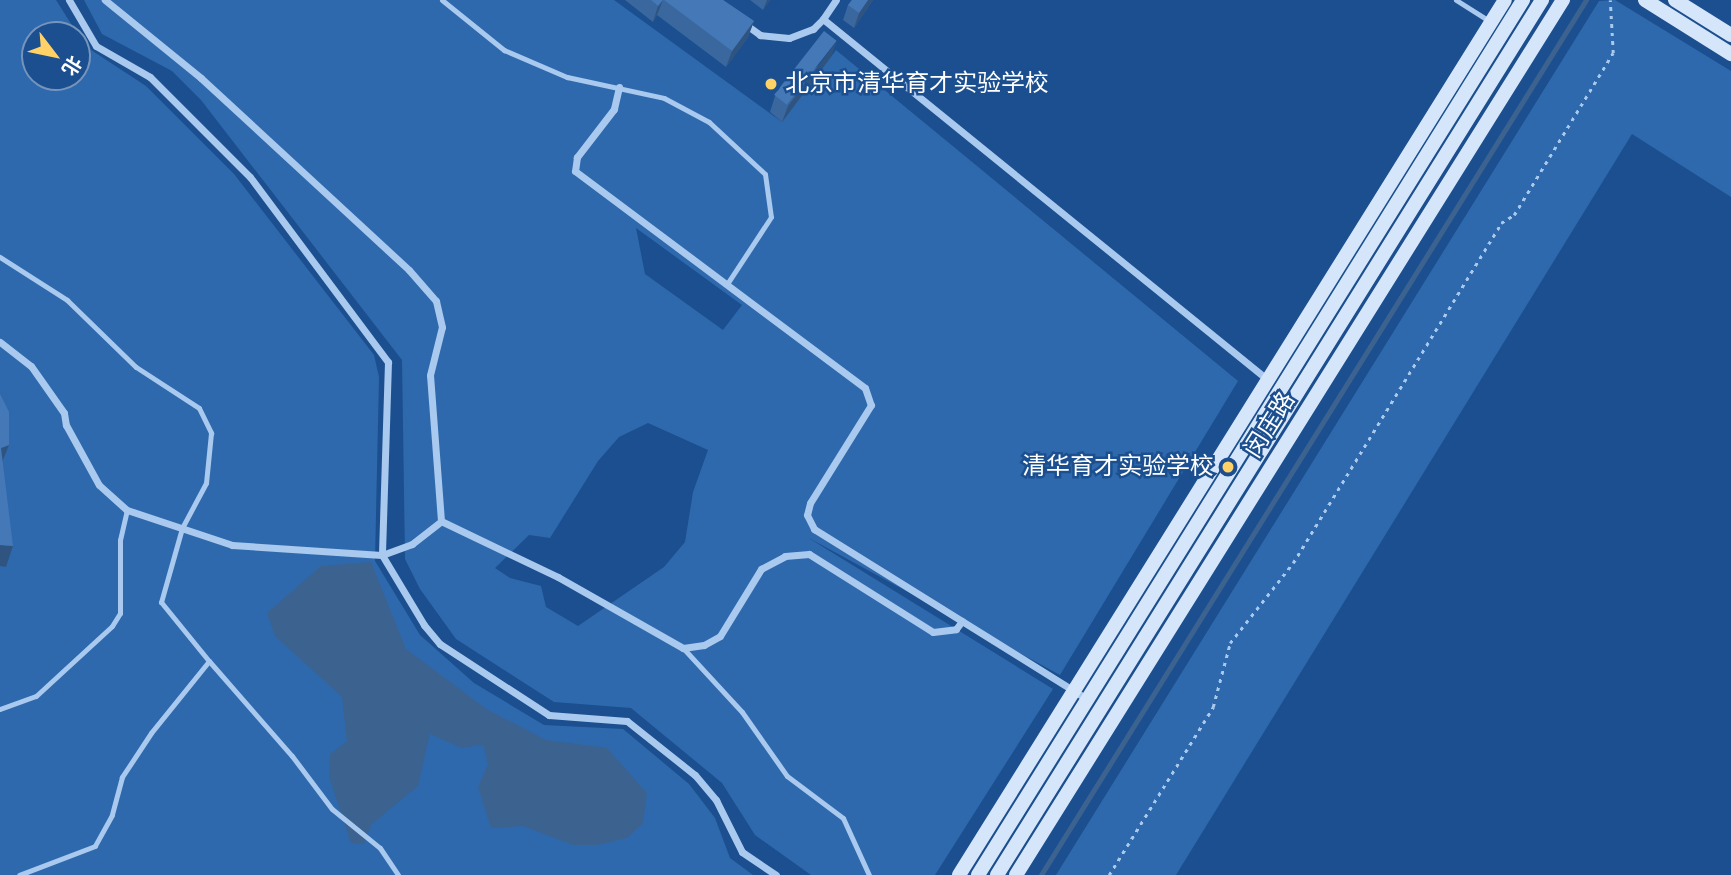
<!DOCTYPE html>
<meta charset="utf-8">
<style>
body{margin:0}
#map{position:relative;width:1731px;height:875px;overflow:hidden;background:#1b4f8f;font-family:"DejaVu Sans","Noto Sans SC",sans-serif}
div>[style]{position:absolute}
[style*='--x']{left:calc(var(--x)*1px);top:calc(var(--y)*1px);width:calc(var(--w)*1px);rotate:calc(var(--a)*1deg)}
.green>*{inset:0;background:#2e69ad}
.water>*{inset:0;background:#3c6290}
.stream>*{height:4.5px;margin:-2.25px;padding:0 2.25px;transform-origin:2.25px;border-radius:2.25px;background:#3c6290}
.path>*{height:2.5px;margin-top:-1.25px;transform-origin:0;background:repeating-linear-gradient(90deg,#a9c9ee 0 3.5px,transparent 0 8.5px)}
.lane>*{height:5px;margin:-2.5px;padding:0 2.5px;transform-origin:2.5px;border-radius:2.5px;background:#a9c9ee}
.street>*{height:7px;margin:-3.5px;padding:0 3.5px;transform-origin:3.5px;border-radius:3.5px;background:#a9c9ee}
.secondary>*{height:14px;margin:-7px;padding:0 7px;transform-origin:7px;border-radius:7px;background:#d6e6fa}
.wall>*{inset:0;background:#3a679d}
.shaded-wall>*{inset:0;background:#305480}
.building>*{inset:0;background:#4478b7;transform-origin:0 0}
.dots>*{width:19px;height:19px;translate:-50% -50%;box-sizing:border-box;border:4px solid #1b4f8f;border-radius:50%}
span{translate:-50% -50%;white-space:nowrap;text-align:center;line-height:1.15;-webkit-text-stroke:5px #1b4f8f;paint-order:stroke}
.poi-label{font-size:24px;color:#fff}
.left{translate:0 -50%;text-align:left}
.right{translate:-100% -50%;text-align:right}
.street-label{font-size:24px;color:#fff}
.north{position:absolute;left:21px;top:21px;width:70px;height:70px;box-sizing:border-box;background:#1b4f8f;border:2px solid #7695bc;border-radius:50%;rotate:122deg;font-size:19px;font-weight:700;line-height:28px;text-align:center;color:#fff}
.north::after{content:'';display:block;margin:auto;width:24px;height:32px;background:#ffd166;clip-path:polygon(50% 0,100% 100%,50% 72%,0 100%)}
</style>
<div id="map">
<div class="green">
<i style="clip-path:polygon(evenodd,0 0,56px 0,85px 46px,146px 86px,234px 174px,374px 355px,379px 377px,375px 561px,420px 635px,474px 683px,544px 725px,623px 729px,689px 784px,715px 818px,730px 858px,753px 875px,0 875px,0 0,35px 35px,77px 35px,77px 77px,35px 77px,35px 35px)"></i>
<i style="clip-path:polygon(evenodd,84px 0,614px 0,782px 122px,836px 50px,1238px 381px,1060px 675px,807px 537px,1053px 689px,935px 875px,811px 875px,755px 835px,722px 783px,631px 708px,554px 702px,456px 639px,420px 589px,405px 559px,402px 360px,201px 100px,172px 71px,102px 34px,84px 0,636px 228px,742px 305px,723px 330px,645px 274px,636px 228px,84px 0,648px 423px,708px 450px,693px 492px,685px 542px,664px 567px,578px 626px,546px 607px,541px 586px,510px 578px,495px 568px,529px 535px,550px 538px,598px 461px,619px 437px,648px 423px)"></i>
<i style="clip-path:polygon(1615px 0,1731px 71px,1731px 197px,1632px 134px,1176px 875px,1056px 875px,1599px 1px)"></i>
</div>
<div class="water">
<i style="clip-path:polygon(371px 562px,406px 649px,488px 710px,546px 740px,607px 748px,647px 793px,643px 823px,627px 838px,598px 845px,573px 845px,523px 826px,491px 828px,478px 787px,488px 764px,483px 745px,461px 748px,430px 734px,418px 786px,371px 825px,364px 844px,351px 843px,329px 777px,330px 754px,347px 741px,342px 697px,275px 636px,267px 613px,321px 566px)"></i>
</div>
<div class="stream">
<i style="--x:1041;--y:875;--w:1031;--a:-58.08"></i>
</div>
<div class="path">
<i style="--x:1109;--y:875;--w:198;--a:-58.2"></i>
<i style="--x:1213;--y:707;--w:66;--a:-75.1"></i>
<i style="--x:1230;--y:643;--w:102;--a:-51.8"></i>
<i style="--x:1293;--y:563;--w:399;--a:-58.5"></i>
<i style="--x:1501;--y:223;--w:15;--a:-32"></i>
<i style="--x:1514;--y:215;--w:190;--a:-58.6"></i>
<i style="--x:1613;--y:53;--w:53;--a:-93.2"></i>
</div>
<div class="lane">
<i style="--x:442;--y:0;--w:80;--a:38.9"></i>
<i style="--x:504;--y:50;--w:69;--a:23.2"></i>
<i style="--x:567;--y:77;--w:99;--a:12.2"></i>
<i style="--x:664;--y:98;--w:51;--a:28.1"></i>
<i style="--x:709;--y:122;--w:76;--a:42.9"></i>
<i style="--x:765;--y:174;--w:43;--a:82.1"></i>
<i style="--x:771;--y:217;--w:80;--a:123.3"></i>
<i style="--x:1456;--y:0;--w:41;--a:32.2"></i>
<i style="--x:0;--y:257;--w:80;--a:32.7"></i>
<i style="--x:67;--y:300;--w:96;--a:44.2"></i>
<i style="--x:136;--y:367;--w:75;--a:33.1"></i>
<i style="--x:199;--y:408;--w:28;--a:64"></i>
<i style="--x:211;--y:433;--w:50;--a:95.7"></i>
<i style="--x:206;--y:483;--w:51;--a:118.1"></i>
<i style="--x:182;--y:528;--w:77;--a:105.8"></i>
<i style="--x:161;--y:602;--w:76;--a:50.9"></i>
<i style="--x:209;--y:661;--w:92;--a:128.9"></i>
<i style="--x:151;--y:733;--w:53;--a:123.4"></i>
<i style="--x:122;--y:777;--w:39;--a:105"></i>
<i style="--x:112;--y:815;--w:35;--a:119"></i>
<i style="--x:95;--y:846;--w:81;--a:159.1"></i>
<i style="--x:683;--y:648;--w:87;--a:47.3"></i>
<i style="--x:742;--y:712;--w:78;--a:54.9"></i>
<i style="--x:787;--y:776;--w:70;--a:36.9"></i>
<i style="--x:843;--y:818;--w:63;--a:65.5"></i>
<i style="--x:209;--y:661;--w:126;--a:48.9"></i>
<i style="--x:292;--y:756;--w:66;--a:53"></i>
<i style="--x:332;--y:809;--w:62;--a:39.1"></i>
<i style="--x:380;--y:848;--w:32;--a:56"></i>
<i style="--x:0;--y:709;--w:38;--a:-20"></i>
<i style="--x:36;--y:696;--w:103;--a:-42.6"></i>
<i style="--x:112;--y:626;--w:15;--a:-58"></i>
<i style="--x:120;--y:613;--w:73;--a:-90"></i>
<i style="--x:120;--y:540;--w:31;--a:-77"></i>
</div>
<div class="street">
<i style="--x:69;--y:0;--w:53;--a:59.6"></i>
<i style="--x:96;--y:46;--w:62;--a:29.9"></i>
<i style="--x:150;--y:77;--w:141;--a:45"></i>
<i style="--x:250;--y:177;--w:231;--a:53.3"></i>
<i style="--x:388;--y:362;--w:193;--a:91.8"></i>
<i style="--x:382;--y:555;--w:82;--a:59"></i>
<i style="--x:424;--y:625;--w:25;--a:50"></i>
<i style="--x:440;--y:644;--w:130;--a:33.1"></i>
<i style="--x:549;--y:715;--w:78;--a:4.4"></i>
<i style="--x:627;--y:721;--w:87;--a:38.5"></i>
<i style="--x:695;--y:775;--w:33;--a:50"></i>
<i style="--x:716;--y:800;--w:58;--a:63.4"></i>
<i style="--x:742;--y:852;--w:41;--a:34.1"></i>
<i style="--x:823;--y:19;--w:23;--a:-56"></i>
<i style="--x:745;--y:24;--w:19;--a:36"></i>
<i style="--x:760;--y:35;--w:29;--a:6"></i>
<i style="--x:789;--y:38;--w:26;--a:-21"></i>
<i style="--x:813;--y:29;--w:14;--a:-45"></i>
<i style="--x:823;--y:19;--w:573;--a:39.05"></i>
<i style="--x:619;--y:87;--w:23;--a:103"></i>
<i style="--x:614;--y:109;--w:61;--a:127.6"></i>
<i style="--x:577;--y:157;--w:14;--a:98"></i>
<i style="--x:575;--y:171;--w:362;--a:36.8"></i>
<i style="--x:865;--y:388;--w:18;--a:71"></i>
<i style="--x:871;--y:405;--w:115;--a:121.9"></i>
<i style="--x:810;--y:503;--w:12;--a:104"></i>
<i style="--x:807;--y:515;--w:16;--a:63"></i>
<i style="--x:814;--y:529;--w:322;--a:31.9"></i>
<i style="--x:0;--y:342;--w:39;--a:38"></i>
<i style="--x:31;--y:366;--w:57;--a:54.9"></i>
<i style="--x:64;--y:413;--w:12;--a:81"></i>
<i style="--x:66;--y:425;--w:68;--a:61.2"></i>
<i style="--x:99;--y:485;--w:38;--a:42"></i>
<i style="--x:127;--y:510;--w:111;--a:18.4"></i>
<i style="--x:232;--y:545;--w:150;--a:3.8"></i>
<i style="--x:382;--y:555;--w:32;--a:-20"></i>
<i style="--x:412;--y:544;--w:37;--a:-38"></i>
<i style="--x:441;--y:521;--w:146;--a:-94.3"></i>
<i style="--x:430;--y:375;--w:49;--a:-76"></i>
<i style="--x:442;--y:327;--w:27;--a:-103"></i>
<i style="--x:436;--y:301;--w:41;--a:-131.1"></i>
<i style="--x:409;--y:270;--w:283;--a:-137.3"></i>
<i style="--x:201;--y:78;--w:124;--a:-140.9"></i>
<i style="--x:441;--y:521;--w:130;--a:25.6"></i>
<i style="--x:558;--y:577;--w:144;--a:29.6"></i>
<i style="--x:683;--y:648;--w:21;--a:-8"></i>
<i style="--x:704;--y:645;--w:18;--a:-29"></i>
<i style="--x:720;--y:636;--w:79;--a:-58.5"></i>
<i style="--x:761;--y:569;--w:27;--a:-28"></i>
<i style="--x:785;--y:556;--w:24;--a:-5"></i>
<i style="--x:809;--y:554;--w:146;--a:32.2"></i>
<i style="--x:933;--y:632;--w:23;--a:-7"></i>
<i style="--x:956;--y:629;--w:10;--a:-53"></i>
</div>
<div class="secondary">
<i style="--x:1645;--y:0;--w:102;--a:32.1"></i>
<i style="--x:1675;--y:0;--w:66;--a:32"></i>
<i style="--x:959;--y:875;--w:1031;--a:-58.04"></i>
<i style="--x:978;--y:875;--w:1031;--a:-58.08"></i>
<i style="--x:997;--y:875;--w:1031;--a:-58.08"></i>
<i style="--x:1016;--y:875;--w:1032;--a:-57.99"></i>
</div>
<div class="wall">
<i style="clip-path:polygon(625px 0,723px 0,754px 21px,748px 37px,726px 67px,657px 15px,653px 22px)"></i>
<i style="clip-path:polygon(750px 0,770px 0,763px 10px)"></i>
<i style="clip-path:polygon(852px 0,873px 0,854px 28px,843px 20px,848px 5px)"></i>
<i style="clip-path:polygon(831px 57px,782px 122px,770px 112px,775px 96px)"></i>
</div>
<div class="shaded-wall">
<i style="clip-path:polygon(663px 0,657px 15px,653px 22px,658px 6px)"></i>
<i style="clip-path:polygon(767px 0,770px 0,763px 10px)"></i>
<i style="clip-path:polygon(868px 0,873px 0,854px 28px,859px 13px)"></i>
<i style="clip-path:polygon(754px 21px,748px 37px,726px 67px,732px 51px)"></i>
<i style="clip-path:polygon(837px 41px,831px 57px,782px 122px,788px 106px)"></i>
<i style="clip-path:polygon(9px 445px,1px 465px,1px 448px)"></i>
<i style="clip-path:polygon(0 545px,13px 546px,6px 567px,0 566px)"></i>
</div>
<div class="building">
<i style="clip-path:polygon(651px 0,663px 0,658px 6px)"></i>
<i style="clip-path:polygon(664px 0,723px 0,754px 21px,732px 51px)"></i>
<i style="clip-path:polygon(852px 0,868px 0,859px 13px,848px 5px)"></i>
<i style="left:824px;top:31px;width:16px;height:81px;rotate:38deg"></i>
<i style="clip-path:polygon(0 394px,9px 412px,9px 445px,1px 448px,13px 546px,0 545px)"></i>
</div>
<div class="dots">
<i style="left:771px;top:84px;background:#ffd166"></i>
<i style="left:1228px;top:467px;background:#ffd166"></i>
</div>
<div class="poi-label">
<span class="left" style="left:785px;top:84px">北京市清华育才实验学校</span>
<span class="right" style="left:1214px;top:467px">清华育才实验学校</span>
</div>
<div class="street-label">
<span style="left:1270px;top:425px;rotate:-58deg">闵庄路</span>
</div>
<div class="north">北</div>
</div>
